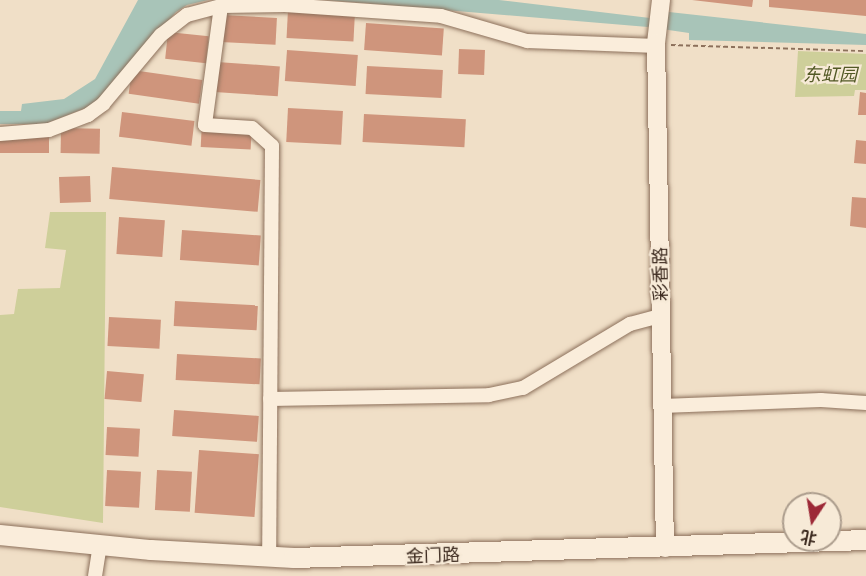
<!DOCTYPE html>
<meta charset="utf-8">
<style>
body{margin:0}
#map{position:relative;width:866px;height:576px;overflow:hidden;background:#f0dfc7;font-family:"PT Serif","Noto Sans SC",serif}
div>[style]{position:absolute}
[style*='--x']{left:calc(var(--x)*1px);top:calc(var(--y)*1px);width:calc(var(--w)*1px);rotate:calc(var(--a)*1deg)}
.green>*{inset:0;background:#cecf9a}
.water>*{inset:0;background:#a8c4b8}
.building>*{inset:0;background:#cf957c;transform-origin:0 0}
.path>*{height:2px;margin-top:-1px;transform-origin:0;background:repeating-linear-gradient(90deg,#8c705b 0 4.5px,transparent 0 7.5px)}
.roads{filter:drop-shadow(0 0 2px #8c705b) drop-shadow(0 0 2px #8c705b)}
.minor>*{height:14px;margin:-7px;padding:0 7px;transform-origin:7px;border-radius:7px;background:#faeddb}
.tertiary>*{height:18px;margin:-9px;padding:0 9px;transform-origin:9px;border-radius:9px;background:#faeddb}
.secondary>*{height:20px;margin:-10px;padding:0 10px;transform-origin:10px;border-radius:10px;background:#faeddb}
span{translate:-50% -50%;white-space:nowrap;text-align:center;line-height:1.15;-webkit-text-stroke:4.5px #f7ead7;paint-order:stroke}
.park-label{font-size:18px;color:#525925;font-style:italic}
.street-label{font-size:18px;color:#3c2a1f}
.north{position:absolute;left:782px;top:492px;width:60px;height:60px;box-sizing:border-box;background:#f7ead7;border:2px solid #ac9d8d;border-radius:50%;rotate:192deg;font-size:16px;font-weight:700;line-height:24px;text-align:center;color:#3c2a1f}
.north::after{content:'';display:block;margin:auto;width:21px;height:27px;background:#9d2937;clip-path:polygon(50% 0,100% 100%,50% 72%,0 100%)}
</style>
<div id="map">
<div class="green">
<i style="clip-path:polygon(798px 51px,866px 54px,866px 90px,855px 90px,854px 96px,795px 97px)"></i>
<i style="clip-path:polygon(50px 212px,106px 212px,103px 523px,0 507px,0 315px,14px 314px,18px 289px,60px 288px,66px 250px,45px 248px)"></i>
</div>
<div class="water">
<i style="clip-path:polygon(138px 0,208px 0,187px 5px,176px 12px,93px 105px,45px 124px,0 124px,0 111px,21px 111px,22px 104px,64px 99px,95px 79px)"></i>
<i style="clip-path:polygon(326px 0,499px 0,650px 18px,651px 10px,866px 34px,866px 45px,689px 40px,689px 33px,648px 27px)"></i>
</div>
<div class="building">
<i style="clip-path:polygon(692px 0,753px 0,752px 7px)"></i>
<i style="clip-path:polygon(769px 0,866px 0,866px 16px,769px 7px)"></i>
<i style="left:288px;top:10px;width:67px;height:28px;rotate:3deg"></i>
<i style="left:222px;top:15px;width:55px;height:27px;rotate:3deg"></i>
<i style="left:366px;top:23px;width:78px;height:27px;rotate:4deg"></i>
<i style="left:168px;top:32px;width:41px;height:27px;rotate:6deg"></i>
<i style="left:459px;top:49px;width:26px;height:25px;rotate:2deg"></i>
<i style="left:287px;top:50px;width:71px;height:31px;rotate:4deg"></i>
<i style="left:217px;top:62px;width:63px;height:30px;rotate:4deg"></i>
<i style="left:367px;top:66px;width:76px;height:28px;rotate:3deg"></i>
<i style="left:132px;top:70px;width:71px;height:24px;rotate:8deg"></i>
<i style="clip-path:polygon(860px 92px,866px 93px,866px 115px,858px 115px)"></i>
<i style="left:288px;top:108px;width:55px;height:34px;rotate:3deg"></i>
<i style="left:122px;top:112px;width:73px;height:25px;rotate:7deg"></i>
<i style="left:364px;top:114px;width:102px;height:28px;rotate:3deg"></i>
<i style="left:202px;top:122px;width:50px;height:25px;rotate:3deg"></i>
<i style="left:61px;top:128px;width:39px;height:25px;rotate:1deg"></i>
<i style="left:0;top:137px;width:49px;height:16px"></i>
<i style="clip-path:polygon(856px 140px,866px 141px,866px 164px,854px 163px)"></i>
<i style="left:112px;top:167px;width:149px;height:32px;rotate:5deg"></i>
<i style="left:90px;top:176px;width:26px;height:31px;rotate:88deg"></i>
<i style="clip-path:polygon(852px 197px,866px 198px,866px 228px,850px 226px)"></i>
<i style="left:119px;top:217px;width:46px;height:37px;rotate:4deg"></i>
<i style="left:182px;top:230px;width:79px;height:30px;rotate:4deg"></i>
<i style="left:175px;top:301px;width:83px;height:25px;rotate:3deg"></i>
<i style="left:109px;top:317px;width:52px;height:29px;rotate:3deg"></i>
<i style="left:177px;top:354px;width:84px;height:26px;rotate:3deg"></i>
<i style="left:107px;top:371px;width:37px;height:28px;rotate:5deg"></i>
<i style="left:174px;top:410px;width:85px;height:26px;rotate:4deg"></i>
<i style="left:107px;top:427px;width:33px;height:28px;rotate:3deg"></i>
<i style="left:199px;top:450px;width:60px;height:63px;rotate:4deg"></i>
<i style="left:107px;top:470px;width:34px;height:36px;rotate:3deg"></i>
<i style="left:157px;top:470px;width:35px;height:40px;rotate:3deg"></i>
</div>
<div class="path">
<i style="--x:671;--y:45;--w:195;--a:1.8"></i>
</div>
<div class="roads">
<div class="minor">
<i style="--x:221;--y:6;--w:120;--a:97.7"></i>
<i style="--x:205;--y:125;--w:47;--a:3.7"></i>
<i style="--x:252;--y:128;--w:27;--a:42"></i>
<i style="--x:272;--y:146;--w:411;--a:90.4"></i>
<i style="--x:0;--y:134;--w:49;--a:-4.7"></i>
<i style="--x:49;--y:130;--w:42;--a:-21"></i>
<i style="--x:88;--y:115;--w:19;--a:-36"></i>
<i style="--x:103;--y:104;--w:90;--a:-50"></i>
<i style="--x:161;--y:35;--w:33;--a:-38"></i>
<i style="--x:187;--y:15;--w:35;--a:-15"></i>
<i style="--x:221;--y:6;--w:64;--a:-0.9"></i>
<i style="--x:285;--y:5;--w:156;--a:4"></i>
<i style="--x:441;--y:16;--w:90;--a:16.2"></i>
<i style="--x:527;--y:41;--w:130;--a:2.2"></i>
<i style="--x:270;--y:399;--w:219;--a:-1"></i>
<i style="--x:489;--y:395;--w:35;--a:-12"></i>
<i style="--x:523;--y:388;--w:125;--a:-30.9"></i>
<i style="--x:630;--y:324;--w:31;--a:-15"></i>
<i style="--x:662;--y:406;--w:159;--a:-2.2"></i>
<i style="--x:821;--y:400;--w:45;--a:3.8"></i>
<i style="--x:95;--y:576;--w:31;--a:-81"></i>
</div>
<div class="tertiary">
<i style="--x:661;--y:0;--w:43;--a:96.6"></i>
<i style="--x:656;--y:43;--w:505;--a:88.98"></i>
</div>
<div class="secondary">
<i style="--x:0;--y:535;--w:152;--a:5.7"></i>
<i style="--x:151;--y:550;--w:143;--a:3.2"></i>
<i style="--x:294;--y:558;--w:572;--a:-1.8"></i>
</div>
</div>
<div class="park-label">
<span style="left:830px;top:74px">东虹园</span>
</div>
<div class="street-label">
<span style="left:660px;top:274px;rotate:-91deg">彩香路</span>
<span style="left:433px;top:555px;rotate:-2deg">金门路</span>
</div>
<div class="north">北</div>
</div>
